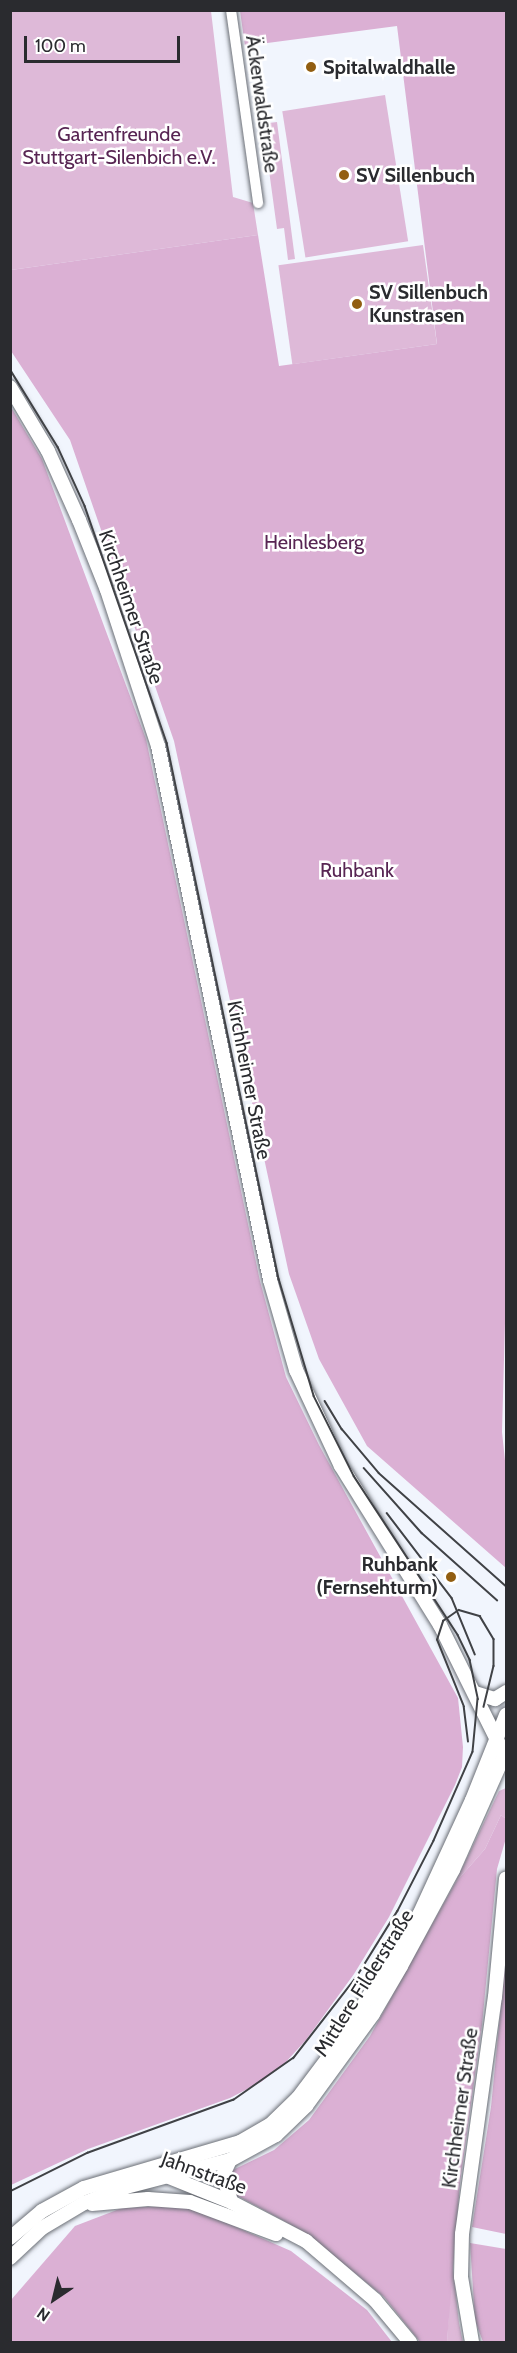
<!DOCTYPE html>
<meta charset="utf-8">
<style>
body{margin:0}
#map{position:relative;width:517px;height:2353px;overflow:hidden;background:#f1f5fd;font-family:Cabin,sans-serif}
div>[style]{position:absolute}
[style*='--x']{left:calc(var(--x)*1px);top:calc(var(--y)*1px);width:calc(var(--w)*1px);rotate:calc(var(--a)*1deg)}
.green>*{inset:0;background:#deb9d8;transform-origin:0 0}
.forest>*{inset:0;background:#dbb0d4}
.roads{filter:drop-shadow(0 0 2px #6b6f76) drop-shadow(0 0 2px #6b6f76)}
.minor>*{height:10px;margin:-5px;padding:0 5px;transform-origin:5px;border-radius:5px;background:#fff}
.major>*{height:14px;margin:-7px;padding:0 7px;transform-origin:7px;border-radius:7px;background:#fff}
.tram>*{height:1.5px;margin:-0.75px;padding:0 0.75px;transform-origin:0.75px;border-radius:0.75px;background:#404246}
.dots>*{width:16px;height:16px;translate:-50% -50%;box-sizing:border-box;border:3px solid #fff;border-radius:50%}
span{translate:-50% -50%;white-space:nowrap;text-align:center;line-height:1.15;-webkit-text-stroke:5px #fff;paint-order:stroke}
.poi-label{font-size:20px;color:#2a2b2f;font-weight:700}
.left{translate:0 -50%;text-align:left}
.right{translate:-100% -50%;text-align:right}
.street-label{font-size:20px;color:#2a2b2f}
.park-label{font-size:20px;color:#582553}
.frame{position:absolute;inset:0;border:12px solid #2a2b2f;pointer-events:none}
.north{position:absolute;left:24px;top:2269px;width:60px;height:60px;-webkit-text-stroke:4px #fff;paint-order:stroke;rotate:215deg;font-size:16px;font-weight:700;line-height:24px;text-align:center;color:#2a2b2f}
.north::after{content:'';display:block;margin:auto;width:21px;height:27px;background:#2a2b2f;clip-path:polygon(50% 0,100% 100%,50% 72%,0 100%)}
.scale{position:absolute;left:24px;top:36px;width:156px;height:27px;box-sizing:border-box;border:3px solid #2a2b2f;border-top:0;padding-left:8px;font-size:18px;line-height:21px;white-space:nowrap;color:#2a2b2f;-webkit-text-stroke:4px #fff;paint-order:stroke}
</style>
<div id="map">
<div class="green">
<i style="clip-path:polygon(10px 11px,211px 11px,233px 197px,253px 203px,258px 235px,11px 270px)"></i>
<i style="left:385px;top:95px;width:148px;height:104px;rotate:81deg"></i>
<i style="clip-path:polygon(277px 122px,295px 259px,288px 260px,284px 228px,277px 229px,265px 141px,272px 140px,269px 123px)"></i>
<i style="left:423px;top:245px;width:100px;height:146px;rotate:82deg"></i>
<i style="clip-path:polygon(506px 1788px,506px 1819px,501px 1815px,485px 1849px,455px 1883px,499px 1791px)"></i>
<i style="clip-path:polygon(452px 2260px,459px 2323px,463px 2342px,447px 2342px)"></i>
</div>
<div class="forest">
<i style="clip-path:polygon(240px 11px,506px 11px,506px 1287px,502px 1432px,506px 1470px,506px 1568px,367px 1446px,319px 1359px,289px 1274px,174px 741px,70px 440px,11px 351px,11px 270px,258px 235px,279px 366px,437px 344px,397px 26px,245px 46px)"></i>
<i style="clip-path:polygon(11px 407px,42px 459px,146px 739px,260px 1281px,286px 1377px,319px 1445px,458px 1698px,463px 1747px,462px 1767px,455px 1785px,389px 1917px,354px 1974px,306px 2040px,284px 2064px,261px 2082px,230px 2098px,88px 2149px,11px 2185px)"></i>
<i style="clip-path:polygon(501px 1815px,506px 1819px,506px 1838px,497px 1869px,482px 2025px,460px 2183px,447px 2342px,420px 2342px,384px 2297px,306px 2233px,210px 2181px,274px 2150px,309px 2120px,370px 2036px,455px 1883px,485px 1849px)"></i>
<i style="clip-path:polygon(506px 1954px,506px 2234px,472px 2227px,491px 2107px)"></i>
<i style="clip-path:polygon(186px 2205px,291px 2251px,367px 2310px,392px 2342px,11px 2342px,11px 2300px,75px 2226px,122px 2208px)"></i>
<i style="clip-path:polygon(470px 2243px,506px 2249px,506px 2342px,483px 2342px,475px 2320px)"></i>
</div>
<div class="roads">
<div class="minor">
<i style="--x:231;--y:10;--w:195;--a:82"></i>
</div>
<div class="major">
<i style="--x:10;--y:387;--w:74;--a:59.3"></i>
<i style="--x:48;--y:451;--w:76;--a:65.8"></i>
<i style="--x:79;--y:520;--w:75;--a:68.2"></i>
<i style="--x:107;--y:590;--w:164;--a:71.9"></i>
<i style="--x:158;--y:746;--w:546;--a:78.15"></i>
<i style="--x:270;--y:1280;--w:94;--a:73.9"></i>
<i style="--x:296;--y:1370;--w:106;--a:64.9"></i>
<i style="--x:341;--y:1466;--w:187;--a:58.1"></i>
<i style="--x:440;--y:1625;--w:148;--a:63.6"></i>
<i style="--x:475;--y:1693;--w:21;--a:17"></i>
<i style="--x:495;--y:1699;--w:13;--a:-32"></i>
<i style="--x:230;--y:2160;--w:17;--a:115"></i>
<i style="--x:223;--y:2175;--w:28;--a:73"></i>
<i style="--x:169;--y:2177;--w:67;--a:22"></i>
<i style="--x:231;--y:2202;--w:85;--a:27.5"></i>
<i style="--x:306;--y:2241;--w:91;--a:40.5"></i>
<i style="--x:375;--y:2300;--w:55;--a:50.2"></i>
<i style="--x:92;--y:2204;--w:56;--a:-5.1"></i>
<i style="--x:148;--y:2199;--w:42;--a:4.1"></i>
<i style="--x:190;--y:2202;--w:92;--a:20.4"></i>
<i style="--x:10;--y:2238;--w:42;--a:-40.2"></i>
<i style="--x:42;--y:2211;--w:48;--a:-28.7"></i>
<i style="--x:84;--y:2188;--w:163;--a:-16.4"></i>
<i style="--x:240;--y:2142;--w:34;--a:-30"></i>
<i style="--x:270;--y:2125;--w:39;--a:-44"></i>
<i style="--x:298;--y:2098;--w:71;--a:-53"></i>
<i style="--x:341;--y:2041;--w:150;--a:-58.3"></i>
<i style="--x:420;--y:1913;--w:124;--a:-65.3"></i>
<i style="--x:472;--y:1800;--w:92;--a:-68.2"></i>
<i style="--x:10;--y:2258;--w:44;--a:-43.2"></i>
<i style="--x:42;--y:2228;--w:49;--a:-30.8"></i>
<i style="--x:84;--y:2203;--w:45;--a:-20.9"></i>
<i style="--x:126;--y:2187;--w:107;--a:-14.6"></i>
<i style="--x:230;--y:2160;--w:52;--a:-28.5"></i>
<i style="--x:276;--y:2135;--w:42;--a:-44"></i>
<i style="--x:306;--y:2106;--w:114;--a:-53.9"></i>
<i style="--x:373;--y:2014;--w:56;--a:-59.7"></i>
<i style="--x:401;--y:1966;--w:109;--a:-61.6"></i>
<i style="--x:453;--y:1870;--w:130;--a:-66"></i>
<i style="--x:472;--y:2342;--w:66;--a:-99.6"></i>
<i style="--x:461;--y:2277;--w:43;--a:-88.7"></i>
<i style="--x:462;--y:2234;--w:239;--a:-82.1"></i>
<i style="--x:495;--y:1997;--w:119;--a:-84.7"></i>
</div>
</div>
<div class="tram">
<i style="--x:10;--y:369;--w:92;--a:58.4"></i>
<i style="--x:58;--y:447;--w:65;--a:65.4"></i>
<i style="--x:85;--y:506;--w:251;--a:70.9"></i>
<i style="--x:167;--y:743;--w:548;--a:78.2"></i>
<i style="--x:279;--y:1279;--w:122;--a:73.3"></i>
<i style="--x:314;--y:1396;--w:89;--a:63.4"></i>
<i style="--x:354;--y:1476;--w:190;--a:56.8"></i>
<i style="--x:458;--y:1635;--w:28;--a:64"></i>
<i style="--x:470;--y:1660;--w:40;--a:78"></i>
<i style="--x:478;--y:1699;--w:53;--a:95.4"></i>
<i style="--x:473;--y:1752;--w:97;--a:113.7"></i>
<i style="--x:434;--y:1841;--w:79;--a:117.2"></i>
<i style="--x:398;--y:1911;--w:78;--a:121.8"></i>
<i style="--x:357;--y:1977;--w:103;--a:127.9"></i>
<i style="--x:294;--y:2058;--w:73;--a:145"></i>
<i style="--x:234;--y:2100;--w:155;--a:160"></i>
<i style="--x:88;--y:2153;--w:87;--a:153.4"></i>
<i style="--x:325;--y:1401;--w:33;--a:59"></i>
<i style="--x:342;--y:1429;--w:57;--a:49.9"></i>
<i style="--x:379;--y:1473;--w:170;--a:41.7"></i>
<i style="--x:364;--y:1468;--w:87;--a:48.3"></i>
<i style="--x:422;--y:1533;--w:101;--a:41.8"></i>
<i style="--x:387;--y:1513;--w:107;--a:52.6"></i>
<i style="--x:452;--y:1598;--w:61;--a:67.7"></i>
<i style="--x:468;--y:1742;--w:35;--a:-97"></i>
<i style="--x:464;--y:1707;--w:72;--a:-111.9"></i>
<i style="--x:437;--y:1640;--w:20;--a:-72"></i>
<i style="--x:443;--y:1621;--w:19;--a:-35"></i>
<i style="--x:459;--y:1610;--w:22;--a:16"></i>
<i style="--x:480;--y:1616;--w:27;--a:59"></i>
<i style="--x:494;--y:1639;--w:27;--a:90"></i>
<i style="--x:494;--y:1666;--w:42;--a:103.7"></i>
</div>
<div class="dots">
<i style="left:311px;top:67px;background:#925e11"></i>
<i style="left:344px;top:175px;background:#925e11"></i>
<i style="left:357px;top:304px;background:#925e11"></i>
<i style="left:451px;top:1577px;background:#925e11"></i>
</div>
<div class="poi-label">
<span class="left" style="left:323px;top:67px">Spitalwaldhalle</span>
<span class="left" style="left:356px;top:175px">SV Sillenbuch</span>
<span class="left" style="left:369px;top:304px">SV Sillenbuch<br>Kunstrasen</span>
<span class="right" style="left:438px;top:1576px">Ruhbank<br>(Fernsehturm)</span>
</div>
<div class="street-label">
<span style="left:262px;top:104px;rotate:82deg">Äckerwaldstraße</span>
<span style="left:131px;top:607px;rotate:71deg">Kirchheimer Straße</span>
<span style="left:249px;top:1080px;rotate:79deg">Kirchheimer Straße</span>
<span style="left:364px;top:1983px;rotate:-58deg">Mittlere Filderstraße</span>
<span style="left:460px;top:2108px;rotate:-82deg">Kirchheimer Straße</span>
<span style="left:204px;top:2173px;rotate:20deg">Jahnstraße</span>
</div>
<div class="park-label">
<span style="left:119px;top:146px">Gartenfreunde<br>Stuttgart-Silenbich e.V.</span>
<span style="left:314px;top:542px">Heinlesberg</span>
<span style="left:357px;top:870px">Ruhbank</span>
</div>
<div class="frame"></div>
<div class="north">N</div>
<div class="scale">100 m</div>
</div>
